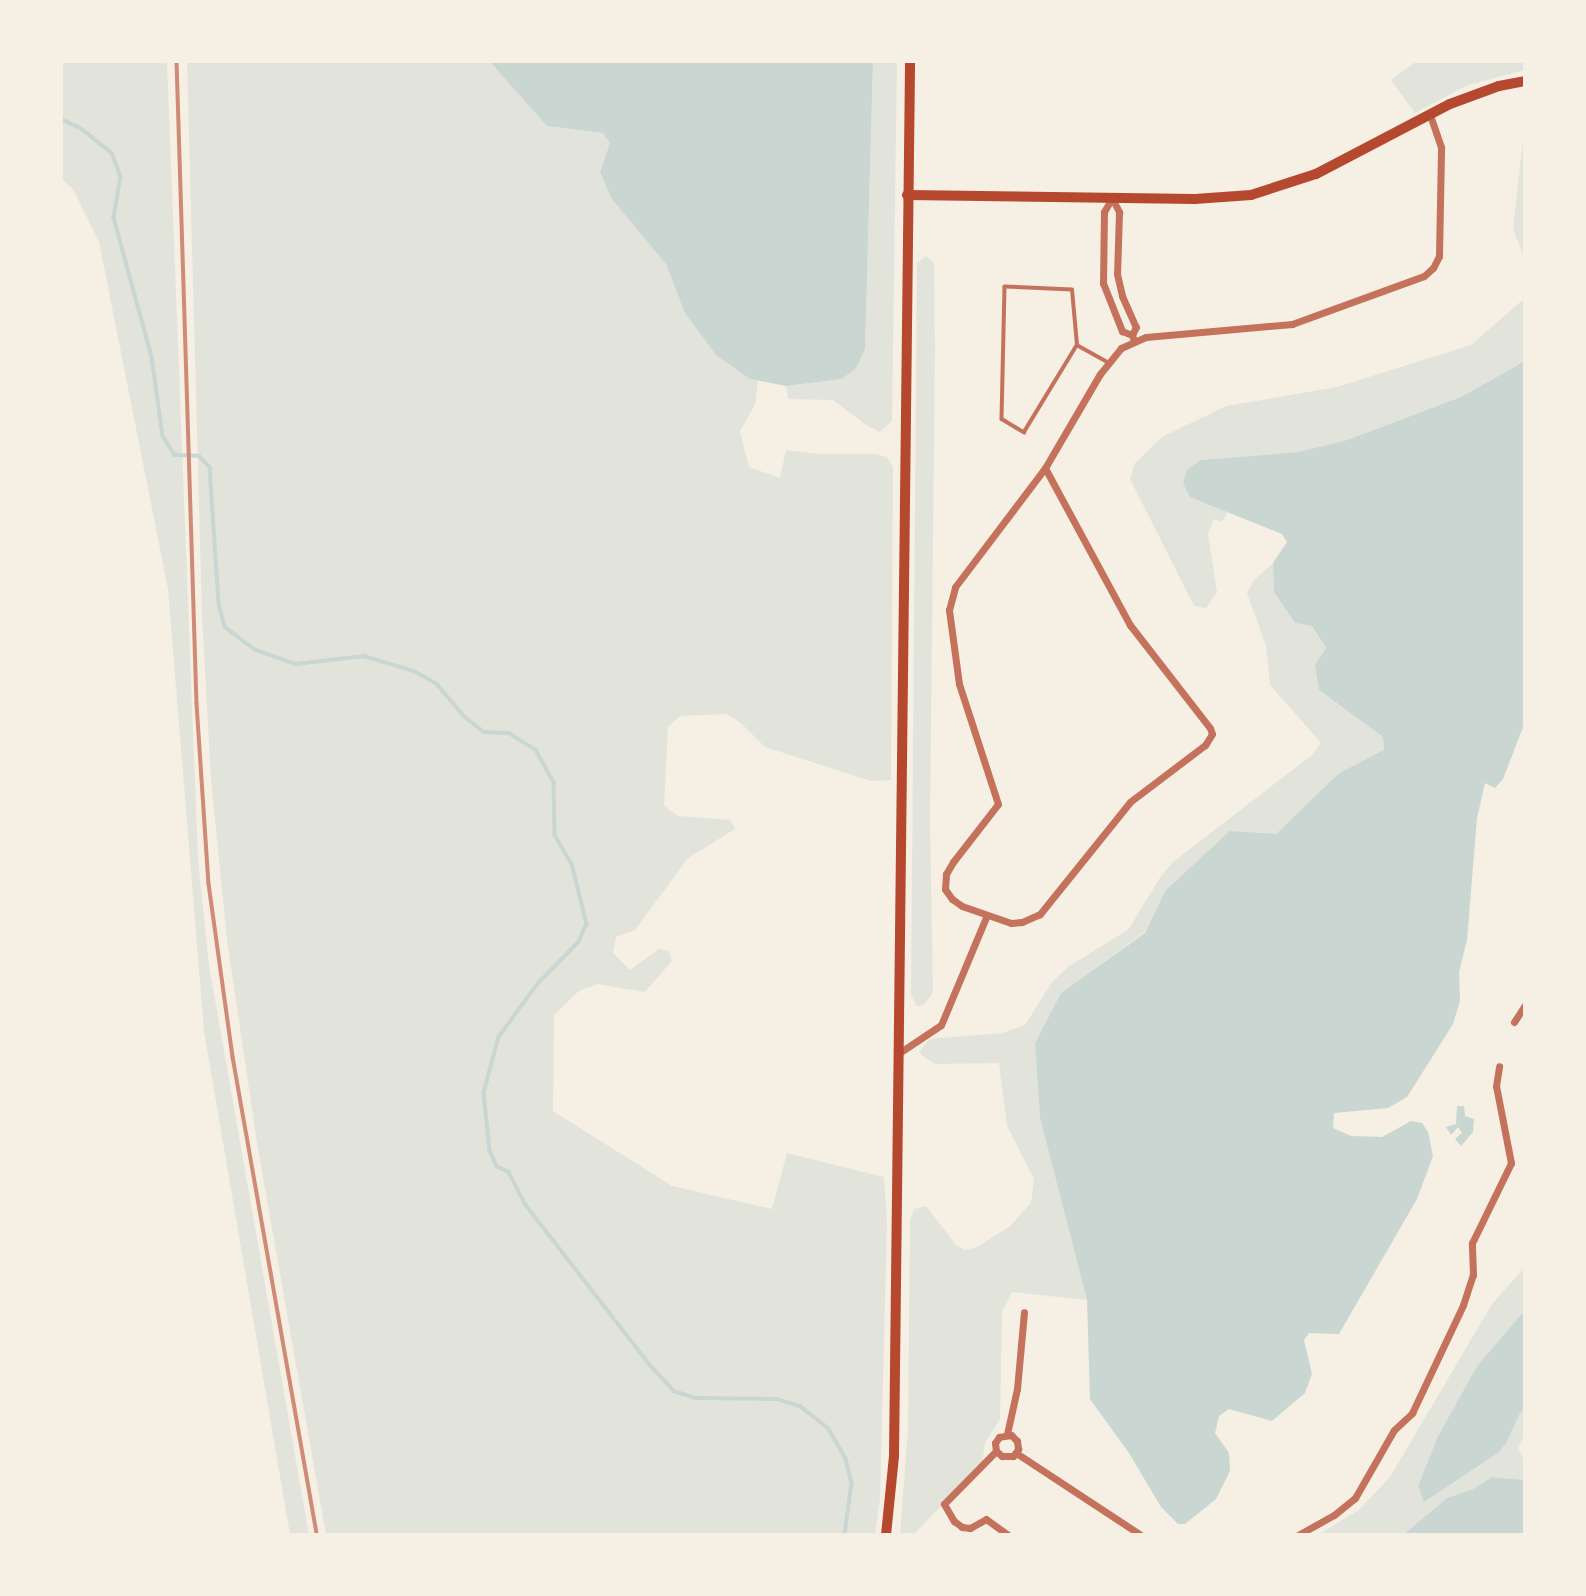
<!DOCTYPE html>
<style>
body{margin:0}
#map{position:relative;width:1586px;height:1596px;overflow:hidden;background:#f6efe4;font-family:"DejaVu Sans",sans-serif}
div>[style]{position:absolute}
[style*='--x']{left:calc(var(--x)*1px);top:calc(var(--y)*1px);width:calc(var(--w)*1px);rotate:calc(var(--a)*1deg)}
.green>*{inset:0;background:#e2e4dc}
.water>*{inset:0;background:#c9d6d2}
.stream>*{height:3.5px;margin:-1.75px;padding:0 1.75px;transform-origin:1.75px;border-radius:1.75px;background:#c9d6d2}
.service>*{height:3.5px;margin:-1.75px;padding:0 1.75px;transform-origin:1.75px;border-radius:1.75px;background:#c5725c}
.minor>*{height:7px;margin:-3.5px;padding:0 3.5px;transform-origin:3.5px;border-radius:3.5px;background:#c5725c}
.secondary>*{height:10px;margin:-5px;padding:0 5px;transform-origin:5px;border-radius:5px;background:#b5482f}
.primary>*{height:10px;margin:-5px;padding:0 5px;transform-origin:5px;border-radius:5px;background:#b5482f}
.rail>*{height:3.5px;margin:-1.75px;padding:0 1.75px;transform-origin:1.75px;border-radius:1.75px;background:#cf8b77}
span{translate:-50% -50%;white-space:nowrap;text-align:center;line-height:1.15;-webkit-text-stroke:6px #f6efe4;paint-order:stroke}
.frame{position:absolute;inset:0;border:63px solid #f6efe4;pointer-events:none}
</style>
<div id="map">
<div class="green">
<i style="clip-path:polygon(61px 61px,167px 61px,198px 860px,209px 965px,309px 1535px,290px 1535px,204px 1031px,168px 589px,99px 242px,73px 189px,62px 180px)"></i>
<i style="clip-path:polygon(187px 61px,489px 61px,547px 126px,603px 133px,610px 143px,600px 172px,611px 198px,667px 264px,685px 313px,750px 379px,758px 381px,755px 405px,740px 431px,749px 467px,780px 478px,786px 450px,819px 454px,876px 454px,887px 457px,893px 467px,891px 780px,871px 781px,765px 747px,741px 723px,726px 714px,680px 716px,668px 727px,664px 806px,678px 816px,730px 820px,735px 829px,688px 858px,635px 930px,616px 937px,613px 953px,630px 970px,659px 949px,669px 951px,672px 961px,645px 992px,597px 984px,579px 991px,554px 1015px,553px 1111px,672px 1186px,772px 1209px,787px 1153px,884px 1177px,887px 1223px,880px 1499px,875px 1535px,326px 1535px,257px 1143px,227px 940px,211px 780px,202px 617px)"></i>
<i style="clip-path:polygon(873px 61px,897px 61px,892px 421px,880px 432px,866px 425px,833px 400px,788px 399px,786px 386px,842px 379px,865px 349px)"></i>
<i style="clip-path:polygon(1417px 61px,1525px 61px,1525px 70px,1468px 85px,1415px 113px,1391px 80px)"></i>
<i style="clip-path:polygon(1525px 122px,1525px 295px,1523px 255px,1513px 229px)"></i>
<i style="clip-path:polygon(926px 256px,934px 263px,935px 348px,930px 821px,933px 992px,925px 1004px,917px 1007px,911px 995px,917px 263px)"></i>
<i style="clip-path:polygon(1525px 298px,1525px 361px,1461px 397px,1347px 440px,1298px 452px,1201px 460px,1190px 497px,1228px 511px,1222px 522px,1214px 519px,1208px 533px,1217px 592px,1206px 608px,1194px 606px,1130px 479px,1135px 463px,1162px 437px,1226px 406px,1337px 387px,1471px 345px)"></i>
<i style="clip-path:polygon(1273px 563px,1274px 592px,1295px 623px,1312px 626px,1326px 649px,1319px 690px,1383px 737px,1384px 750px,1339px 773px,1276px 834px,1165px 891px,1145px 932px,1061px 993px,1035px 1043px,1040px 1118px,1087px 1300px,1012px 1292px,1002px 1312px,1000px 1419px,985px 1443px,982px 1464px,913px 1535px,900px 1535px,908px 1428px,910px 1220px,914px 1209px,926px 1206px,956px 1245px,965px 1250px,977px 1247px,1009px 1227px,1031px 1203px,1034px 1179px,1007px 1126px,999px 1063px,935px 1064px,919px 1053px,929px 1039px,1003px 1033px,1025px 1025px,1052px 982px,1069px 966px,1128px 930px,1161px 876px,1173px 862px,1312px 755px,1321px 743px,1270px 685px,1266px 646px,1247px 593px,1254px 580px)"></i>
<i style="clip-path:polygon(1525px 1267px,1525px 1310px,1477px 1366px,1438px 1436px,1418px 1486px,1424px 1502px,1507px 1442px,1520px 1413px,1525px 1409px,1525px 1436px,1518px 1448px,1525px 1460px,1525px 1480px,1492px 1477px,1473px 1489px,1447px 1498px,1403px 1535px,1318px 1535px,1360px 1509px,1390px 1477px,1492px 1304px)"></i>
</div>
<div class="water">
<i style="clip-path:polygon(489px 61px,873px 61px,865px 349px,856px 368px,842px 379px,786px 386px,750px 379px,716px 355px,685px 313px,666px 264px,611px 198px,600px 172px,610px 143px,603px 133px,547px 126px)"></i>
<i style="clip-path:polygon(1525px 361px,1525px 722px,1503px 779px,1495px 788px,1485px 783px,1477px 818px,1467px 940px,1459px 972px,1460px 1001px,1453px 1024px,1407px 1097px,1388px 1108px,1334px 1113px,1333px 1128px,1351px 1136px,1382px 1137px,1411px 1121px,1422px 1123px,1428px 1132px,1433px 1156px,1417px 1199px,1339px 1334px,1309px 1333px,1304px 1340px,1312px 1374px,1305px 1393px,1272px 1421px,1229px 1409px,1219px 1416px,1215px 1433px,1229px 1453px,1230px 1471px,1216px 1499px,1185px 1524px,1178px 1524px,1161px 1507px,1129px 1453px,1090px 1399px,1087px 1300px,1040px 1118px,1035px 1043px,1061px 993px,1145px 933px,1165px 891px,1230px 831px,1276px 834px,1339px 773px,1384px 750px,1383px 737px,1319px 690px,1315px 665px,1326px 648px,1312px 626px,1295px 623px,1274px 592px,1273px 563px,1287px 542px,1282px 534px,1190px 497px,1183px 483px,1187px 470px,1201px 460px,1298px 452px,1347px 440px,1461px 397px)"></i>
<i style="clip-path:polygon(1457px 1106px,1464px 1106px,1465px 1116px,1474px 1119px,1473px 1132px,1461px 1146px,1455px 1139px,1462px 1133px,1458px 1127px,1451px 1135px,1446px 1127px,1456px 1124px)"></i>
<i style="clip-path:polygon(1525px 1310px,1525px 1409px,1520px 1413px,1507px 1442px,1499px 1452px,1424px 1502px,1418px 1486px,1438px 1436px,1477px 1366px)"></i>
<i style="clip-path:polygon(1492px 1477px,1525px 1480px,1525px 1535px,1403px 1535px,1447px 1498px,1473px 1489px)"></i>
</div>
<div class="stream">
<i style="--x:61;--y:119;--w:23;--a:25"></i>
<i style="--x:82;--y:129;--w:38;--a:39"></i>
<i style="--x:112;--y:153;--w:25;--a:69"></i>
<i style="--x:121;--y:176;--w:43;--a:99.5"></i>
<i style="--x:114;--y:218;--w:144;--a:74.7"></i>
<i style="--x:152;--y:357;--w:80;--a:82.1"></i>
<i style="--x:163;--y:436;--w:22;--a:58"></i>
<i style="--x:175;--y:455;--w:24;--a:2"></i>
<i style="--x:199;--y:456;--w:16;--a:45"></i>
<i style="--x:210;--y:467;--w:137;--a:86.2"></i>
<i style="--x:219;--y:604;--w:24;--a:75"></i>
<i style="--x:225;--y:627;--w:39;--a:37"></i>
<i style="--x:256;--y:650;--w:42;--a:19.3"></i>
<i style="--x:296;--y:664;--w:68;--a:-6.7"></i>
<i style="--x:364;--y:656;--w:52;--a:16.7"></i>
<i style="--x:414;--y:671;--w:26;--a:29"></i>
<i style="--x:437;--y:684;--w:43;--a:49.7"></i>
<i style="--x:465;--y:717;--w:24;--a:38"></i>
<i style="--x:484;--y:732;--w:25;--a:2"></i>
<i style="--x:509;--y:733;--w:32;--a:32"></i>
<i style="--x:536;--y:750;--w:37;--a:61"></i>
<i style="--x:554;--y:782;--w:53;--a:88.9"></i>
<i style="--x:555;--y:835;--w:34;--a:60"></i>
<i style="--x:572;--y:864;--w:62;--a:76"></i>
<i style="--x:587;--y:924;--w:20;--a:114"></i>
<i style="--x:579;--y:942;--w:59;--a:134.3"></i>
<i style="--x:538;--y:984;--w:66;--a:126.3"></i>
<i style="--x:499;--y:1037;--w:58;--a:105"></i>
<i style="--x:484;--y:1093;--w:58;--a:84.1"></i>
<i style="--x:490;--y:1151;--w:17;--a:65"></i>
<i style="--x:497;--y:1166;--w:13;--a:27"></i>
<i style="--x:509;--y:1172;--w:37;--a:63"></i>
<i style="--x:526;--y:1205;--w:204;--a:52.2"></i>
<i style="--x:651;--y:1366;--w:34;--a:47"></i>
<i style="--x:674;--y:1391;--w:22;--a:18"></i>
<i style="--x:695;--y:1398;--w:82;--a:0.7"></i>
<i style="--x:777;--y:1399;--w:24;--a:17"></i>
<i style="--x:800;--y:1406;--w:37;--a:38"></i>
<i style="--x:829;--y:1429;--w:34;--a:60"></i>
<i style="--x:846;--y:1459;--w:25;--a:76"></i>
<i style="--x:852;--y:1483;--w:52;--a:97.7"></i>
</div>
<div class="service">
<i style="--x:1077;--y:345;--w:55;--a:-95.2"></i>
<i style="--x:1072;--y:290;--w:67;--a:-177.4"></i>
<i style="--x:1005;--y:287;--w:132;--a:91.3"></i>
<i style="--x:1002;--y:419;--w:26;--a:31"></i>
<i style="--x:1024;--y:432;--w:102;--a:-58.7"></i>
<i style="--x:1077;--y:345;--w:35;--a:29"></i>
</div>
<div class="minor">
<i style="--x:1112;--y:198;--w:16;--a:120"></i>
<i style="--x:1104;--y:212;--w:71;--a:90.8"></i>
<i style="--x:1103;--y:283;--w:52;--a:68.4"></i>
<i style="--x:1122;--y:331;--w:11;--a:22"></i>
<i style="--x:1132;--y:335;--w:6;--a:72"></i>
<i style="--x:1112;--y:198;--w:16;--a:63"></i>
<i style="--x:1119;--y:212;--w:62;--a:91.8"></i>
<i style="--x:1117;--y:274;--w:23;--a:77"></i>
<i style="--x:1122;--y:296;--w:34;--a:66"></i>
<i style="--x:1136;--y:327;--w:9;--a:117"></i>
<i style="--x:1045;--y:468;--w:179;--a:61.6"></i>
<i style="--x:1130;--y:625;--w:130;--a:52.2"></i>
<i style="--x:1210;--y:728;--w:6;--a:72"></i>
<i style="--x:1212;--y:734;--w:13;--a:122"></i>
<i style="--x:1205;--y:745;--w:94;--a:142.8"></i>
<i style="--x:1130;--y:802;--w:144;--a:128.8"></i>
<i style="--x:1040;--y:914;--w:20;--a:156"></i>
<i style="--x:1022;--y:922;--w:11;--a:175"></i>
<i style="--x:1011;--y:923;--w:52;--a:-160.9"></i>
<i style="--x:962;--y:906;--w:12;--a:-145"></i>
<i style="--x:952;--y:899;--w:12;--a:-125"></i>
<i style="--x:945;--y:889;--w:15;--a:-86"></i>
<i style="--x:946;--y:874;--w:14;--a:-60"></i>
<i style="--x:953;--y:862;--w:73;--a:-52.2"></i>
<i style="--x:998;--y:804;--w:126;--a:-108"></i>
<i style="--x:959;--y:684;--w:75;--a:-97.7"></i>
<i style="--x:949;--y:610;--w:24;--a:-75"></i>
<i style="--x:955;--y:587;--w:149;--a:-52.9"></i>
<i style="--x:1045;--y:468;--w:109;--a:-59.7"></i>
<i style="--x:1100;--y:374;--w:33;--a:-51"></i>
<i style="--x:1121;--y:348;--w:27;--a:-24"></i>
<i style="--x:1146;--y:337;--w:147;--a:-5.1"></i>
<i style="--x:1292;--y:324;--w:140;--a:-20"></i>
<i style="--x:1424;--y:276;--w:12;--a:-42"></i>
<i style="--x:1433;--y:268;--w:13;--a:-63"></i>
<i style="--x:1439;--y:256;--w:109;--a:-88.9"></i>
<i style="--x:1441;--y:147;--w:34;--a:-109"></i>
<i style="--x:1514;--y:1022;--w:20;--a:-57"></i>
<i style="--x:899;--y:1053;--w:50;--a:-33.7"></i>
<i style="--x:941;--y:1025;--w:119;--a:-67.3"></i>
<i style="--x:1007;--y:1434;--w:46;--a:-77.5"></i>
<i style="--x:1017;--y:1389;--w:77;--a:-84.8"></i>
<i style="--x:996;--y:1451;--w:8;--a:40"></i>
<i style="--x:1002;--y:1456;--w:11;--a:0"></i>
<i style="--x:1013;--y:1456;--w:9;--a:-54"></i>
<i style="--x:1018;--y:1449;--w:8;--a:-97"></i>
<i style="--x:1017;--y:1441;--w:8;--a:-135"></i>
<i style="--x:1011;--y:1435;--w:12;--a:171"></i>
<i style="--x:999;--y:1437;--w:7;--a:124"></i>
<i style="--x:995;--y:1443;--w:8;--a:83"></i>
<i style="--x:996;--y:1451;--w:74;--a:134.5"></i>
<i style="--x:944;--y:1504;--w:20;--a:60"></i>
<i style="--x:954;--y:1521;--w:10;--a:37"></i>
<i style="--x:962;--y:1527;--w:8;--a:7"></i>
<i style="--x:970;--y:1528;--w:18;--a:-29"></i>
<i style="--x:986;--y:1519;--w:27;--a:36"></i>
<i style="--x:1016;--y:1453;--w:149;--a:33.3"></i>
<i style="--x:1298;--y:1535;--w:41;--a:-29.1"></i>
<i style="--x:1334;--y:1515;--w:27;--a:-39"></i>
<i style="--x:1355;--y:1498;--w:78;--a:-60.2"></i>
<i style="--x:1394;--y:1430;--w:25;--a:-43"></i>
<i style="--x:1412;--y:1413;--w:119;--a:-64.7"></i>
<i style="--x:1463;--y:1305;--w:32;--a:-72"></i>
<i style="--x:1473;--y:1275;--w:32;--a:-92"></i>
<i style="--x:1472;--y:1243;--w:89;--a:-64"></i>
<i style="--x:1511;--y:1163;--w:78;--a:-101"></i>
<i style="--x:1496;--y:1086;--w:20;--a:-81"></i>
</div>
<div class="secondary">
<i style="--x:907;--y:195;--w:288;--a:0.8"></i>
<i style="--x:1195;--y:199;--w:56;--a:-4.1"></i>
<i style="--x:1251;--y:195;--w:68;--a:-17.9"></i>
<i style="--x:1316;--y:174;--w:151;--a:-27.6"></i>
<i style="--x:1450;--y:104;--w:52;--a:-20.2"></i>
<i style="--x:1499;--y:86;--w:26;--a:-11"></i>
</div>
<div class="primary">
<i style="--x:886;--y:1535;--w:79;--a:-84.2"></i>
<i style="--x:894;--y:1456;--w:1395;--a:-89.34"></i>
</div>
<div class="rail">
<i style="--x:177;--y:61;--w:643;--a:88.22"></i>
<i style="--x:197;--y:704;--w:180;--a:86.2"></i>
<i style="--x:209;--y:884;--w:175;--a:82.1"></i>
<i style="--x:233;--y:1057;--w:485;--a:80"></i>
</div>
<div class="frame"></div>
</div>
